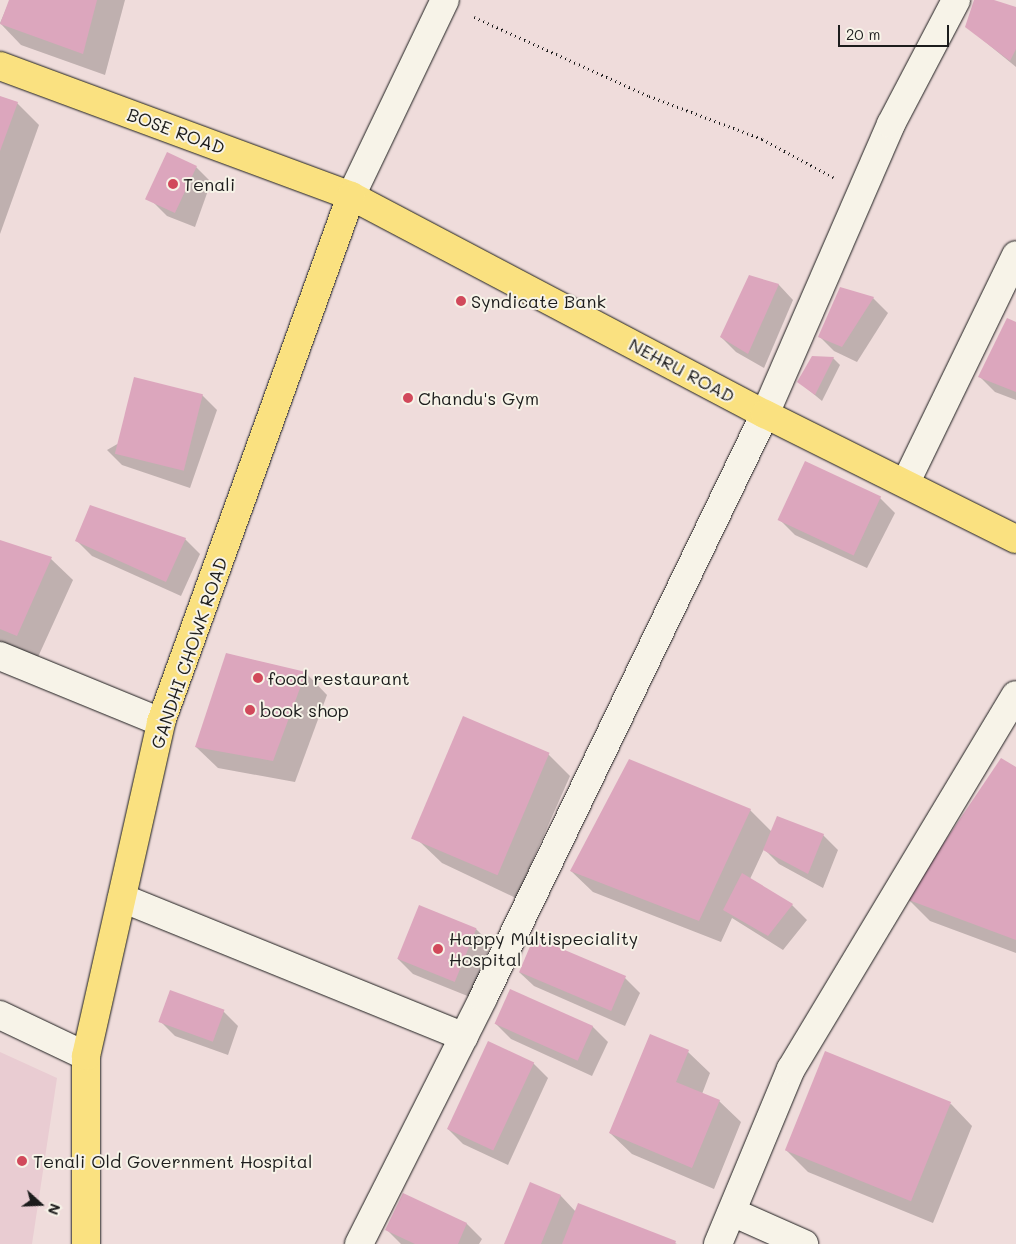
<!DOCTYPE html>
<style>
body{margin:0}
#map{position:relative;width:1016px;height:1244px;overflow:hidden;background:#efdcdb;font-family:Mali,sans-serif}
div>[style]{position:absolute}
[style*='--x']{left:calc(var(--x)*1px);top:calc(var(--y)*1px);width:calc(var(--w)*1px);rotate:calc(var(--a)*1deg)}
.built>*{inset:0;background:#e9ccd2}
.shadow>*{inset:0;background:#0003}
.building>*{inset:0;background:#dca6bd;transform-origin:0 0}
.path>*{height:3px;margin-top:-1.5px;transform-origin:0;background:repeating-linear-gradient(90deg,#1c1c1c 0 1px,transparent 0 5px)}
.roads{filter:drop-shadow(0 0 1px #1c1c1c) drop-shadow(0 0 1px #1c1c1c)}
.minor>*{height:28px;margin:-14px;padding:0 14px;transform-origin:14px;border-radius:14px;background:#f7f3e8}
.major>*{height:28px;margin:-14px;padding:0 14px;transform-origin:14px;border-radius:14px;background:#fae180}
.dots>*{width:14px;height:14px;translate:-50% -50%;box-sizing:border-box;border:2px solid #f7f3e8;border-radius:50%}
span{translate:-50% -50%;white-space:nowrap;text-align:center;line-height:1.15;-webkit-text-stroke:4px #f7f3e8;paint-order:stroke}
.street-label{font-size:18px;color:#1c1c1c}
.poi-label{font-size:18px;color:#1c1c1c}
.left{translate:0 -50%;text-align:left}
.north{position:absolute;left:15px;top:1179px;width:50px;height:50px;-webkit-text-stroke:4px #f7f3e8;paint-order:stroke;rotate:110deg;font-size:14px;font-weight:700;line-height:20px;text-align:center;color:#1c1c1c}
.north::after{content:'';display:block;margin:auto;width:18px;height:22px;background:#1c1c1c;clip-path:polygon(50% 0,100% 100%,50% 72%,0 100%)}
.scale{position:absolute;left:838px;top:25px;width:111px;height:22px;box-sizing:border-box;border:2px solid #1c1c1c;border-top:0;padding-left:6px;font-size:15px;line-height:18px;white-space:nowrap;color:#1c1c1c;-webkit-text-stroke:4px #f7f3e8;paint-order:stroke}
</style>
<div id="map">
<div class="built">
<i style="clip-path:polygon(0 1052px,57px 1078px,32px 1244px,0 1244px)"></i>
</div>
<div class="shadow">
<i style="clip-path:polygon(10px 0,125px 0,105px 75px,21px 45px,0 23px)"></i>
<i style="clip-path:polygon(975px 0,990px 0,1016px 8px,1016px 67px,967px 27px)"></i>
<i style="clip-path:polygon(0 98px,17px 103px,39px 125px,0 234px)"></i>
<i style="clip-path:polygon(196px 167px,211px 182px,195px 227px,167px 216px,152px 201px)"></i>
<i style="clip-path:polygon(749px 277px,779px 285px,793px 300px,764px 368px,736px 352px,721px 337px)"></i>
<i style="clip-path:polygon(873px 298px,888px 313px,857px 362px,834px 351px,819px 336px)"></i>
<i style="clip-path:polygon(1016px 323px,1016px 400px,995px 392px,980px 377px)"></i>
<i style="clip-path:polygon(833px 358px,840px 365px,822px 401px,799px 382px)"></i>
<i style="clip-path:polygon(202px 395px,217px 410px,190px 488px,122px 465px,107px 450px)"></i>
<i style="clip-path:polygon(880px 498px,895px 513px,867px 568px,795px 535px,780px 520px)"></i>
<i style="clip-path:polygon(185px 539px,200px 554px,181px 596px,92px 556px,77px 541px)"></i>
<i style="clip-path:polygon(0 541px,51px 559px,73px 580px,38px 657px,0 641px)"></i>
<i style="clip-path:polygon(227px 654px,306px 673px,327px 695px,295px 782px,218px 768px,196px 747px)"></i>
<i style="clip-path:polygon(548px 754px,570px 776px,516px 898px,442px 863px,420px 842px)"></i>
<i style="clip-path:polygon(1016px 768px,1016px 953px,930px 921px,908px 899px)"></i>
<i style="clip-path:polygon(750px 810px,772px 832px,823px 835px,838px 850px,823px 888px,779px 864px,764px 849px,750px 879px,792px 905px,807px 920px,783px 950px,732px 918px,721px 942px,593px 892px,571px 871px)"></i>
<i style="clip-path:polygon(476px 929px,491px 944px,470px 997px,413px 974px,398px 959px)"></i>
<i style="clip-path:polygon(519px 972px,625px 978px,640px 993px,625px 1026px,534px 986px)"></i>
<i style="clip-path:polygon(510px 991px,593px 1027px,608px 1042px,592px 1076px,511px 1039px,496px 1024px)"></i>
<i style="clip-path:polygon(223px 1011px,238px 1026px,228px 1055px,175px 1036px,160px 1021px)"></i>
<i style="clip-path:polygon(688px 1052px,710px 1073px,702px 1094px,719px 1101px,741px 1122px,714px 1189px,632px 1154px,610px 1133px)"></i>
<i style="clip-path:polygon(533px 1063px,548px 1078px,508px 1165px,463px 1144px,448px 1129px)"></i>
<i style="clip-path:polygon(951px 1104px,972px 1126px,933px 1223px,808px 1172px,786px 1150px)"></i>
<i style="clip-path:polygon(531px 1184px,561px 1196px,576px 1212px,579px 1205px,677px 1244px,505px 1244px)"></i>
<i style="clip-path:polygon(403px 1195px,467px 1224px,482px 1239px,479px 1244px,401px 1244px,387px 1230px)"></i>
</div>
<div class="building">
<i style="clip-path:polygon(9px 0,97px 0,83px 54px,0 24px)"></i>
<i style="clip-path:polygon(974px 0,994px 0,1016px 7px,1016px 49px,1010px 61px,965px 27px)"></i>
<i style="clip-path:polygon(0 96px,18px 102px,0 151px)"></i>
<i style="left:167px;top:152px;width:33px;height:52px;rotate:25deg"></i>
<i style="clip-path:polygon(749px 275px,779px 284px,748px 354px,720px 337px)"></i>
<i style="clip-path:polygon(840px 287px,874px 297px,842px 347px,818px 337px)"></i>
<i style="clip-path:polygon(1007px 318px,1016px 322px,1016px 392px,978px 377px)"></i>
<i style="clip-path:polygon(812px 356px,834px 357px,815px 395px,797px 382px)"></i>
<i style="left:134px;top:377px;width:71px;height:79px;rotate:14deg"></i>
<i style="left:805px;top:461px;width:84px;height:65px;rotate:25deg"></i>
<i style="clip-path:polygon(90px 505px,186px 538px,166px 582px,75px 541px)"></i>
<i style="clip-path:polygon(0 540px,52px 557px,17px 636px,0 629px)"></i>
<i style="clip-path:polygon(226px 653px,306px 672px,273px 761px,195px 747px)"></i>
<i style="left:463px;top:716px;width:94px;height:133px;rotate:23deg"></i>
<i style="clip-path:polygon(1001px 758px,1016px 767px,1016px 940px,906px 899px)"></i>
<i style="clip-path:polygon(629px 759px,751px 809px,699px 921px,570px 871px)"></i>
<i style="clip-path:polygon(777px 816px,824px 834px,808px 874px,763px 850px)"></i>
<i style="clip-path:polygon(742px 873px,793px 904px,768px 936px,723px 910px)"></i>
<i style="left:419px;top:905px;width:62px;height:58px;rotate:22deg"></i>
<i style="left:534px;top:937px;width:100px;height:38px;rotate:23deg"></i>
<i style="left:510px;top:989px;width:91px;height:38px;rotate:24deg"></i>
<i style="left:170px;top:990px;width:58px;height:34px;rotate:20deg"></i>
<i style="clip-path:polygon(650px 1034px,689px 1050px,676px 1082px,720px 1100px,692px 1168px,609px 1133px)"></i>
<i style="left:488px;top:1041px;width:51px;height:97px;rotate:25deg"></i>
<i style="left:825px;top:1051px;width:136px;height:107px;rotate:22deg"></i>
<i style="clip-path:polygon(530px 1182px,561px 1195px,541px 1244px,504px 1244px)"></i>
<i style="clip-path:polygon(403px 1193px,467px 1223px,458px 1244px,415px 1244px,385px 1230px)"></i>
<i style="clip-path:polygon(578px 1203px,676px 1241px,675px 1244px,562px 1244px)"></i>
</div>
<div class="path">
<i style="--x:474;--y:17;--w:192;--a:24.3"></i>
<i style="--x:649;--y:96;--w:121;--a:20.8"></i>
<i style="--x:762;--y:139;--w:81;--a:28.2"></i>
</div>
<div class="roads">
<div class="minor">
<i style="--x:351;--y:196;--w:217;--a:-64.4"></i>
<i style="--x:906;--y:482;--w:252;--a:-64.1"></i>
<i style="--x:0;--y:656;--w:174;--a:22.3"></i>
<i style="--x:122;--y:898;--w:369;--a:22.1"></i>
<i style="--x:0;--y:1015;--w:95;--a:25.5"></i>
<i style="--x:732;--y:1212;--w:79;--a:24"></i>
<i style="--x:359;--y:1244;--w:275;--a:-63.2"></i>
<i style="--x:483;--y:998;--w:649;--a:-64.23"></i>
<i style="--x:765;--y:414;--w:316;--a:-66.5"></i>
<i style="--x:891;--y:124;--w:140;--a:-62.3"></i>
<i style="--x:718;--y:1244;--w:190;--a:-67.4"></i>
<i style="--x:791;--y:1069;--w:436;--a:-59"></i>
</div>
<div class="major">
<i style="--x:0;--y:66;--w:374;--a:20.3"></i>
<i style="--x:351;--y:196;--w:468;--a:27.8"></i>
<i style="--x:765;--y:414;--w:280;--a:26.5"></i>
<i style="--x:86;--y:1244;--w:188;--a:-90"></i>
<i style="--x:86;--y:1056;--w:342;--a:-77.3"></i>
<i style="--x:161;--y:722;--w:559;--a:-70.14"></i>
</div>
</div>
<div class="dots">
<i style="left:173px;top:184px;background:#d1495b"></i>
<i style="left:461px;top:301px;background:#d1495b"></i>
<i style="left:408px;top:398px;background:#d1495b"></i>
<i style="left:258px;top:678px;background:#d1495b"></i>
<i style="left:250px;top:710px;background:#d1495b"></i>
<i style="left:438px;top:949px;background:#d1495b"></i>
<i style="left:22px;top:1161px;background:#d1495b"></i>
</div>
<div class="street-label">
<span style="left:176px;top:131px;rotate:20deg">BOSE ROAD</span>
<span style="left:682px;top:370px;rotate:28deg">NEHRU ROAD</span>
<span style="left:189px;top:653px;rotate:-71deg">GANDHI CHOWK ROAD</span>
</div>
<div class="poi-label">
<span class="left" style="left:183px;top:184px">Tenali</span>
<span class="left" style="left:471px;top:301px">Syndicate Bank</span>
<span class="left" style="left:418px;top:398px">Chandu's Gym</span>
<span class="left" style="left:268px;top:678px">food restaurant</span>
<span class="left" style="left:260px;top:710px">book shop</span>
<span class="left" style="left:449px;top:949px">Happy Multispeciality<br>Hospital</span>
<span class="left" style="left:33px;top:1161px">Tenali Old Government Hospital</span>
</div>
<div class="north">N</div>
<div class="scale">20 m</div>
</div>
